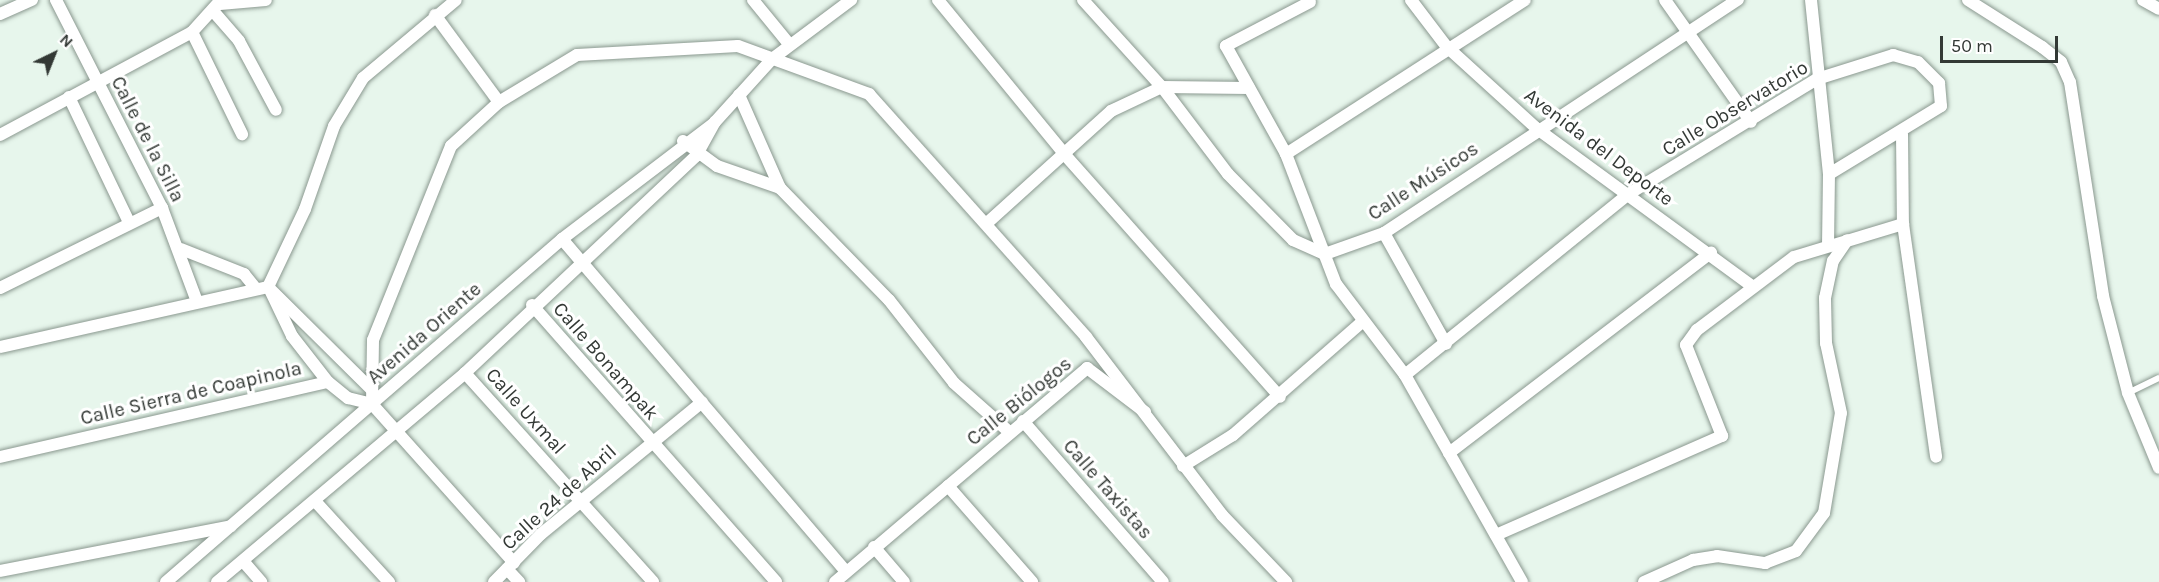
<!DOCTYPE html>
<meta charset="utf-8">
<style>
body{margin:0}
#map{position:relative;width:2159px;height:582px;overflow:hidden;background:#e7f6ec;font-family:Karla,sans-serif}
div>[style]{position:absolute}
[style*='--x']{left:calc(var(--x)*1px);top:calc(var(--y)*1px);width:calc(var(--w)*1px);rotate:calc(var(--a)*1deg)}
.roads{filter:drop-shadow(0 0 2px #8a988f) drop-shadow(0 0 2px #8a988f)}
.service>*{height:6px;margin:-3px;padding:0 3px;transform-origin:3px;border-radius:3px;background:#fff}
.minor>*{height:12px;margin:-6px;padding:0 6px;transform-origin:6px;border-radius:6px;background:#fff}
span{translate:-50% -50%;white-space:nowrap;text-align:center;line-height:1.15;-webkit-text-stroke:6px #fff;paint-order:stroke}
.street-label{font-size:20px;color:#333935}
.north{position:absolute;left:24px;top:24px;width:60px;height:60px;-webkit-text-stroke:4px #fff;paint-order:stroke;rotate:43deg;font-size:16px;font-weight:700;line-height:24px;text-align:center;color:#333935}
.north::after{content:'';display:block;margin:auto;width:21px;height:27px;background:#333935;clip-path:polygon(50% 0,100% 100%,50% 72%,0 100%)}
.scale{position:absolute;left:1940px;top:36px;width:118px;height:27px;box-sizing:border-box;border:3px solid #333935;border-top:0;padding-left:8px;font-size:18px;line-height:21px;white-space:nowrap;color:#333935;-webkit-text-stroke:4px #fff;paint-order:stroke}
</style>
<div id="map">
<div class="roads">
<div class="service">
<i style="--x:2128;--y:393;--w:34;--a:-26"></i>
</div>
<div class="minor">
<i style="--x:56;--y:0;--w:233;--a:63"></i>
<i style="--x:162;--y:208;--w:97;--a:69.5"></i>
<i style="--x:753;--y:0;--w:57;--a:50.7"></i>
<i style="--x:938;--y:0;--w:202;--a:50.6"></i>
<i style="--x:1066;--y:156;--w:322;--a:48.4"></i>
<i style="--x:1083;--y:0;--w:118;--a:47.8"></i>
<i style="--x:1162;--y:87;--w:109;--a:52.8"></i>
<i style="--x:1228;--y:174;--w:93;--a:45.4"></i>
<i style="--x:1293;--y:240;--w:35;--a:24"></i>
<i style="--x:1325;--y:254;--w:63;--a:-19.6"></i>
<i style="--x:1384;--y:233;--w:424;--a:-33.4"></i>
<i style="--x:1411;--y:0;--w:58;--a:52.7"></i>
<i style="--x:1446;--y:46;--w:122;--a:42.3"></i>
<i style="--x:1536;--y:128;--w:269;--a:36.2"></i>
<i style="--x:1665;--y:0;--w:149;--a:54.8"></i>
<i style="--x:1811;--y:0;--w:175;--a:84.1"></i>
<i style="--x:1829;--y:174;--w:69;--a:90.8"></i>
<i style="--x:1968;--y:0;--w:88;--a:32.4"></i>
<i style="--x:2042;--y:47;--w:24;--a:38"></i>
<i style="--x:2061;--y:62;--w:22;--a:66"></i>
<i style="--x:2070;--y:82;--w:217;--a:81.2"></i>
<i style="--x:2103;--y:296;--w:100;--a:75.5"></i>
<i style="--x:2128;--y:393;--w:81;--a:67.5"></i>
<i style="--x:2143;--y:0;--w:18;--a:29"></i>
<i style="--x:1310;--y:2;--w:95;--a:152.4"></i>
<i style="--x:1226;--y:46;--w:124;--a:60.9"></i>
<i style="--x:1286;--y:154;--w:139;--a:69"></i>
<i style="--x:1336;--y:284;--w:114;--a:52.8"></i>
<i style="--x:1405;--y:375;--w:238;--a:60.5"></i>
<i style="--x:220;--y:4;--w:46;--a:-5"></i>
<i style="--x:214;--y:12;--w:38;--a:49"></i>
<i style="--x:239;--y:41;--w:78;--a:61.8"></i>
<i style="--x:0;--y:14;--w:35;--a:-24"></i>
<i style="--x:435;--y:15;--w:108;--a:53.7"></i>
<i style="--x:192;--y:32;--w:114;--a:63.9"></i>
<i style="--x:739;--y:95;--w:102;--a:66.2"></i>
<i style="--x:780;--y:188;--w:156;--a:45.8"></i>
<i style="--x:889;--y:300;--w:105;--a:51.9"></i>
<i style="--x:954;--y:383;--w:72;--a:41.6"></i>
<i style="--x:69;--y:97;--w:139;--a:64.4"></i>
<i style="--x:1902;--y:134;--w:90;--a:89.4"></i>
<i style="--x:1903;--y:224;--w:235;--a:81.9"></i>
<i style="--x:0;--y:135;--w:218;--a:-28.2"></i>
<i style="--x:192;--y:32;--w:43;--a:-47.8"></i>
<i style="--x:683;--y:141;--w:42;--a:36.3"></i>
<i style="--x:717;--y:166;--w:67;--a:19.2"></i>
<i style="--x:1286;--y:154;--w:284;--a:-32.8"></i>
<i style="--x:986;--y:224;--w:169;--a:-42.1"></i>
<i style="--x:1111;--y:111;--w:56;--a:-25.2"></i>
<i style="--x:1162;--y:87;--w:87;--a:0.7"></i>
<i style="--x:1384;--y:233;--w:127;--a:60.8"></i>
<i style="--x:562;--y:239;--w:437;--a:49.5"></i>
<i style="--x:181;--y:249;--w:68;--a:21.6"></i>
<i style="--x:244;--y:274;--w:19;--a:51"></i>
<i style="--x:268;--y:287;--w:145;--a:44.7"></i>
<i style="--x:0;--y:288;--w:181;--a:-26.3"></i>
<i style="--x:270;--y:290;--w:51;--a:64.4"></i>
<i style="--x:292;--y:336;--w:58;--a:52"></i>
<i style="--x:532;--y:305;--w:369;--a:48.6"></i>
<i style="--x:0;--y:347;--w:275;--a:-12.6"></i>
<i style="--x:268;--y:287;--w:86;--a:-64.6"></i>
<i style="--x:305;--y:209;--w:88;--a:-70.7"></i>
<i style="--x:334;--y:126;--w:56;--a:-58.9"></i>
<i style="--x:363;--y:78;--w:121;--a:-40"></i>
<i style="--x:465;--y:373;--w:281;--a:48"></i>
<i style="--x:1405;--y:375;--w:286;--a:-39"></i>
<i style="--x:1627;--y:195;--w:223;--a:-31.4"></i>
<i style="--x:1817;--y:79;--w:80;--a:-17.5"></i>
<i style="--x:1893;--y:55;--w:26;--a:16"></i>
<i style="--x:1918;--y:62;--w:30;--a:45"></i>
<i style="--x:1939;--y:83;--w:23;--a:85"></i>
<i style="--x:1941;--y:106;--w:131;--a:148.7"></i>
<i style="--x:372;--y:404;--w:64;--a:-89.1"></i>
<i style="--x:373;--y:340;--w:209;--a:-68.1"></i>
<i style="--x:451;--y:146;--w:65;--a:-42.5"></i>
<i style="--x:499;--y:102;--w:91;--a:-31.1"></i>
<i style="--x:577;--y:55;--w:161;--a:-3.2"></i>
<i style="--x:738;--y:46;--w:140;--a:20.1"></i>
<i style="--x:869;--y:94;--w:326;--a:48.2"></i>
<i style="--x:1086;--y:337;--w:224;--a:52.6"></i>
<i style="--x:1222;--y:515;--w:93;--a:46.3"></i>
<i style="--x:372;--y:404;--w:213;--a:48.2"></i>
<i style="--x:1023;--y:421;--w:213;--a:49"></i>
<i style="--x:1449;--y:453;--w:330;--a:-37.4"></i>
<i style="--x:0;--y:457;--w:336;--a:-12.9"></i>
<i style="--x:328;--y:382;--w:26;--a:39"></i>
<i style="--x:348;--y:398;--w:25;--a:14"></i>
<i style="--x:1183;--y:466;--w:59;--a:-31.8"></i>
<i style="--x:1233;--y:435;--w:170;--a:-41.2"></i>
<i style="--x:948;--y:486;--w:128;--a:48.8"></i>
<i style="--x:315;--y:501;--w:110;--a:47.6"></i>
<i style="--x:1496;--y:535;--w:247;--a:-23.7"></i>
<i style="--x:1722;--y:436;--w:98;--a:-111.6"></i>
<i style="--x:1686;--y:345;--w:19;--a:-54"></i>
<i style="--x:1697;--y:330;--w:121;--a:-37"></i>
<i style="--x:1794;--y:257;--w:114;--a:-16.8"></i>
<i style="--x:874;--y:547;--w:46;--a:49.4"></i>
<i style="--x:243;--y:561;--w:28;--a:49"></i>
<i style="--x:507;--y:569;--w:18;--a:47"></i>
<i style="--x:0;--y:571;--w:235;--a:-11"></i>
<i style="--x:166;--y:582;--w:524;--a:-40.9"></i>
<i style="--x:562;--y:239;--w:191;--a:-37.3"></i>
<i style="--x:217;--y:582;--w:324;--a:-40.1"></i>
<i style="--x:465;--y:373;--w:317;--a:-43.2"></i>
<i style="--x:696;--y:156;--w:39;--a:-61"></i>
<i style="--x:715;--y:122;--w:85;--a:-47.9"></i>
<i style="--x:772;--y:59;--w:99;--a:-36.8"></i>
<i style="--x:494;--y:582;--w:67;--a:-45.6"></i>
<i style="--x:541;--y:534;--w:208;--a:-39.3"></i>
<i style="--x:835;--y:582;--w:331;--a:-40.3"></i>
<i style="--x:1087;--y:368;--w:73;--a:37.2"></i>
<i style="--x:1644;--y:582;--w:54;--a:-24.2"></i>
<i style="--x:1693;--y:560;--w:24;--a:-9"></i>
<i style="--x:1717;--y:556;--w:49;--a:8.3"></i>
<i style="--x:1765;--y:563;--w:33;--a:-21"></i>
<i style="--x:1796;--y:551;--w:47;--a:-53.6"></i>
<i style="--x:1824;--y:513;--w:101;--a:-80.4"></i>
<i style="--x:1841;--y:413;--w:72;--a:-102.1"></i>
<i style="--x:1826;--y:343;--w:45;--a:-91.3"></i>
<i style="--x:1825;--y:298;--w:38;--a:-78"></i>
<i style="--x:1833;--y:261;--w:25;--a:-56"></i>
</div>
</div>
<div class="street-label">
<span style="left:1735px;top:108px;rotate:-31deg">Calle Observatorio</span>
<span style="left:148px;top:139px;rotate:63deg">Calle de la Silla</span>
<span style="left:1599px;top:147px;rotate:37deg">Avenida del Deporte</span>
<span style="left:1423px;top:181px;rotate:-33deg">Calle Músicos</span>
<span style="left:424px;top:333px;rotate:-41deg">Avenida Oriente</span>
<span style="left:606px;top:361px;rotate:49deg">Calle Bonampak</span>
<span style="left:191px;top:393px;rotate:-13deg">Calle Sierra de Coapinola</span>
<span style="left:1019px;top:401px;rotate:-39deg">Calle Biólogos</span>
<span style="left:526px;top:411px;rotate:48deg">Calle Uxmal</span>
<span style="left:1108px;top:489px;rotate:49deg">Calle Taxistas</span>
<span style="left:559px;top:497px;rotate:-42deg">Calle 24 de Abril</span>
</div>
<div class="north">N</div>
<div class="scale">50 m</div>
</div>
